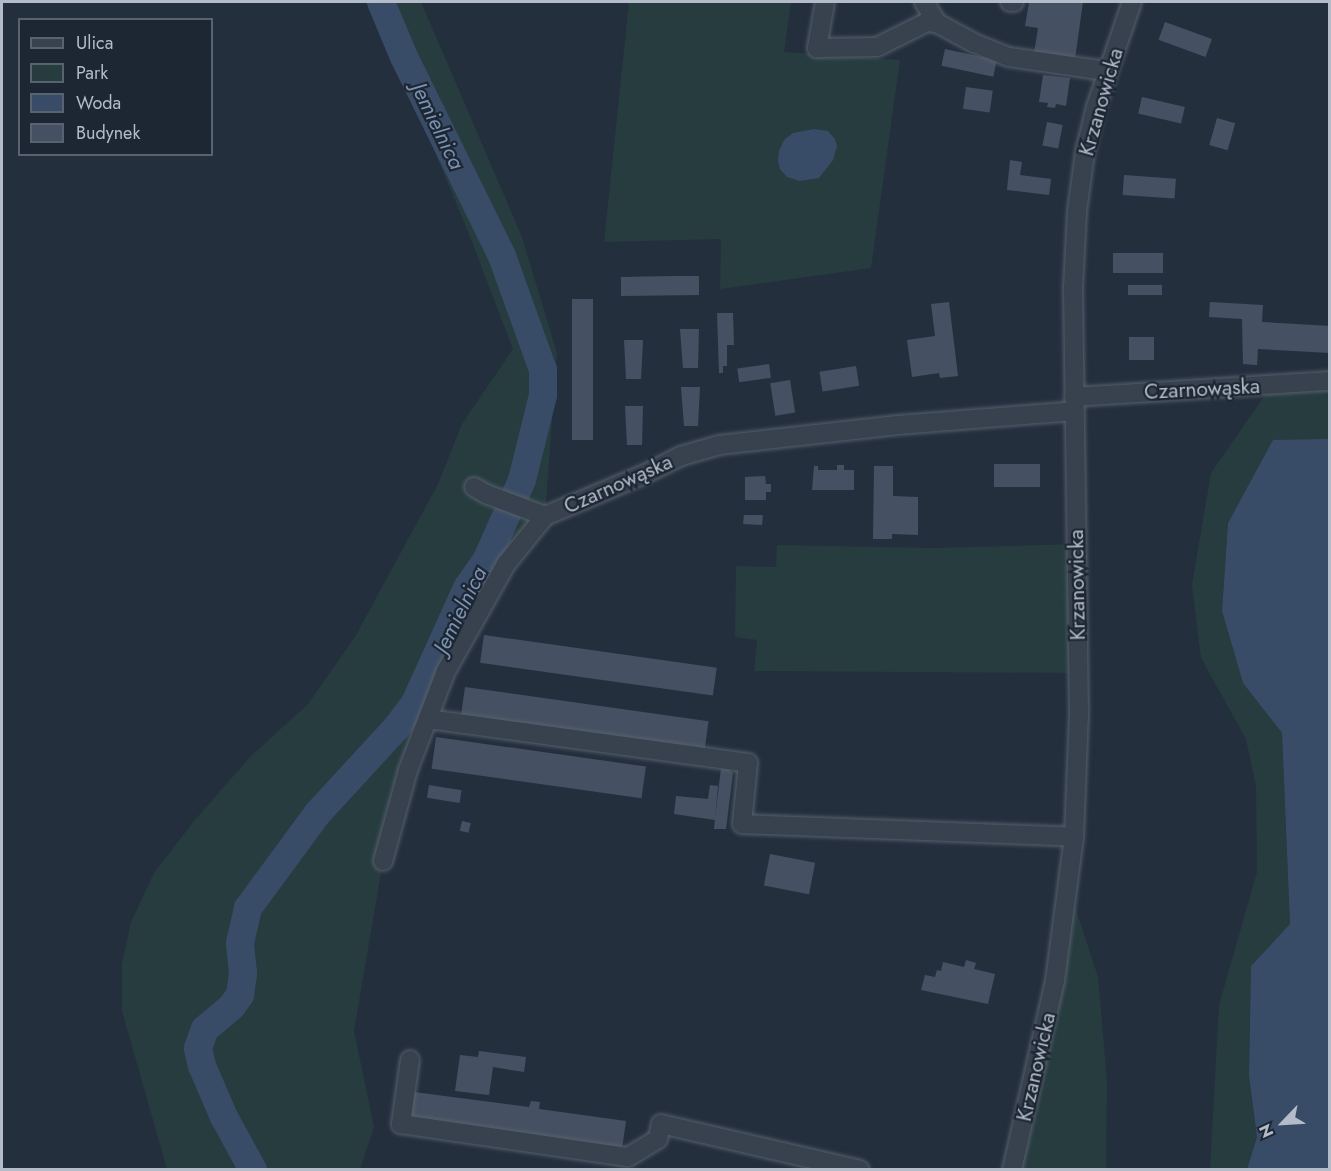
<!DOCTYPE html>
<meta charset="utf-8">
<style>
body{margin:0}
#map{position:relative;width:1331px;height:1171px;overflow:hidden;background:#242f3e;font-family:Jost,sans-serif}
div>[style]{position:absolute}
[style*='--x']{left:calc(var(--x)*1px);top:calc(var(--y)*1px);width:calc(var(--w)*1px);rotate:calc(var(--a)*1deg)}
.green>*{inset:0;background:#263c3f}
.water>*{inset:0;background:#394c67}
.river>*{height:28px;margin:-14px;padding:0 14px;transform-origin:14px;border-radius:14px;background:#394c67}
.building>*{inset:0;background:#455162;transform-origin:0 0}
.roads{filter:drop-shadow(0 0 2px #565f6c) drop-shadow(0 0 2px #565f6c)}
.minor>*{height:18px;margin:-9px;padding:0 9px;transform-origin:9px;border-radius:9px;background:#38414e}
span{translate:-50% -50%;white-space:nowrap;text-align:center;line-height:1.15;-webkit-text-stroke:4.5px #1d2633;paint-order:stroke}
.street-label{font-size:21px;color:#b4bcc9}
.water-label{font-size:22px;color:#7c92b1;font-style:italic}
.frame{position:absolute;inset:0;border:3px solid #b4bcc9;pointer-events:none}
.legend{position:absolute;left:18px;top:18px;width:195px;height:138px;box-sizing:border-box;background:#1d2633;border:2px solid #59626f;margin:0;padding:8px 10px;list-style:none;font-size:18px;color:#b4bcc9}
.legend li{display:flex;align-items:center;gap:12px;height:30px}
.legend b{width:30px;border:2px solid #59626f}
.north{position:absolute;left:1253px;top:1093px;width:60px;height:60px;-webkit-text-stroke:4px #1d2633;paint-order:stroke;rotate:245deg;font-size:16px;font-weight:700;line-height:24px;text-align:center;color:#b4bcc9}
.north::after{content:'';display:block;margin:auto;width:21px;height:27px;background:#b4bcc9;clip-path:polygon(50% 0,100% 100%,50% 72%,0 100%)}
</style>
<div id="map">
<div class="green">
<i style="clip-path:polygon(372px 2px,421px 2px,522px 237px,557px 353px,545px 516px,446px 671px,383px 861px,354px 1031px,374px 1127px,360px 1169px,167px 1169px,122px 1011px,122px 964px,131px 922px,154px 873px,194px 821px,250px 757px,308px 704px,355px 637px,438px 484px,462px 424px,513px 349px,467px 229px)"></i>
<i style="clip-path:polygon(629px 2px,791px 2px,784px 52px,900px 60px,871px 268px,720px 289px,721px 239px,604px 242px)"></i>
<i style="clip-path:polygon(1272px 385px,1329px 385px,1329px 439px,1273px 441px,1228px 523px,1222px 611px,1243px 683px,1282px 733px,1290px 924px,1251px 966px,1249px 1076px,1257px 1137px,1247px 1169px,1210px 1169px,1219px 1005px,1257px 872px,1256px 786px,1246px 739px,1201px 658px,1192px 585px,1211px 473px)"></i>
<i style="clip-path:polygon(1076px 544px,1078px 673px,754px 671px,757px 640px,735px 637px,736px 566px,776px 567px,777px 545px,934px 548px)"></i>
<i style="clip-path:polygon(1069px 888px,1098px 977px,1107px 1081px,1106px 1169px,1012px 1170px)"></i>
</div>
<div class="water">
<i style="clip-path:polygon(814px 129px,828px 131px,835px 139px,837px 146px,833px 160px,819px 178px,800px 181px,787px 177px,780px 169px,778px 161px,779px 151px,784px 140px,793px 133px)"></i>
<i style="clip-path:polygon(1329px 439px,1329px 1169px,1247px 1169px,1257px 1137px,1249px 1076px,1251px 966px,1290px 924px,1282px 733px,1243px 683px,1222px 611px,1228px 523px,1273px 440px)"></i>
</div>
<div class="river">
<i style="--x:253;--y:1170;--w:60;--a:-118.7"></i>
<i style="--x:224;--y:1117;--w:56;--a:-113.3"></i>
<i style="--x:202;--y:1066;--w:18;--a:-103"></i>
<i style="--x:198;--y:1048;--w:20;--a:-70"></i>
<i style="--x:205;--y:1029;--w:35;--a:-40"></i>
<i style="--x:232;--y:1006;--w:14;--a:-54"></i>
<i style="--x:240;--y:995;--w:22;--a:-82"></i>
<i style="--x:243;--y:973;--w:30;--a:-96"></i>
<i style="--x:240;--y:943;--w:36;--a:-77"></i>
<i style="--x:248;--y:908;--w:117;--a:-53.7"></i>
<i style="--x:317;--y:814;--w:118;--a:-47.4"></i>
<i style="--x:397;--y:727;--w:30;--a:-53"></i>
<i style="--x:415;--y:703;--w:126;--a:-65.7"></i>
<i style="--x:467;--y:588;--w:35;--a:-55"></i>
<i style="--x:487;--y:559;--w:86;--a:-66.1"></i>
<i style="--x:522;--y:480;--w:88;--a:-76.1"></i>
<i style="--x:543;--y:395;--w:25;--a:-90"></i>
<i style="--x:543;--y:370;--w:121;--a:-109.8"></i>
<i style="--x:502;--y:256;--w:222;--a:-116.2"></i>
<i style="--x:404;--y:57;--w:60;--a:-112.7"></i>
</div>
<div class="building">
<i style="clip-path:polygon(1029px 2px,1083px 2px,1075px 59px,1034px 53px,1038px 28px,1025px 26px)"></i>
<i style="left:1165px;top:22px;width:50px;height:19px;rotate:20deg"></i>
<i style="left:945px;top:49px;width:53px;height:17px;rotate:12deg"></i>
<i style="clip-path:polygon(1043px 75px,1070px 78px,1066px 106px,1056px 104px,1055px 108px,1047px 107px,1048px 103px,1039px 102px)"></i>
<i style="left:966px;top:87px;width:27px;height:22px;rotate:8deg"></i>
<i style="left:1142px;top:97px;width:44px;height:17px;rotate:13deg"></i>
<i style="left:1217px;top:118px;width:19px;height:28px;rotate:16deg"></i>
<i style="left:1047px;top:122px;width:16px;height:24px;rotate:11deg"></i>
<i style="clip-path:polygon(1010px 160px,1022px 162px,1020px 175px,1051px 179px,1049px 195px,1007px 190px)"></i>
<i style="left:1124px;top:175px;width:52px;height:20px;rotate:4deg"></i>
<i style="left:1113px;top:253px;width:50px;height:20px"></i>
<i style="clip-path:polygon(674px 276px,699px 276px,699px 295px,621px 296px,621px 277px)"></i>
<i style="left:1162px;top:285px;width:10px;height:34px;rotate:90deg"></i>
<i style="left:572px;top:299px;width:21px;height:141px"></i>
<i style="clip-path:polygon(949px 302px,958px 376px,940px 378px,939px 373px,912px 377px,907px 340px,935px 336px,931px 304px)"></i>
<i style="clip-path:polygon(1210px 302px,1263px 305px,1262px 322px,1330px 326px,1330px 353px,1258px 349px,1257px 365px,1243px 364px,1242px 319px,1209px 317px)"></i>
<i style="clip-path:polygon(717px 313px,733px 313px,734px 345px,727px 345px,727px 366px,723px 366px,723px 373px,719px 373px)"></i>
<i style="clip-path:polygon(680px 329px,699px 329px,698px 368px,683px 368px)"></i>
<i style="left:1129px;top:337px;width:25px;height:23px"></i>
<i style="clip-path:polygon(624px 340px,643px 340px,641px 379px,626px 379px)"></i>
<i style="left:769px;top:364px;width:14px;height:32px;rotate:82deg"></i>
<i style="left:856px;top:366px;width:20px;height:37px;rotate:81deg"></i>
<i style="left:790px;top:380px;width:33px;height:20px;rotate:81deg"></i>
<i style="clip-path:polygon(681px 387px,700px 387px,698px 426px,684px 426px)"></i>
<i style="clip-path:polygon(625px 406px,643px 406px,642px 445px,627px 445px)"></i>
<i style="left:994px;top:464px;width:46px;height:23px"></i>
<i style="clip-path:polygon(837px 465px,844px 465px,844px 470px,854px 470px,854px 490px,812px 490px,814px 466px,818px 466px,818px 470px,837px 470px)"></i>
<i style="clip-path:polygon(874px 466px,893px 466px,893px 496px,918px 497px,918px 535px,892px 534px,892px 539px,873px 539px)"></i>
<i style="clip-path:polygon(765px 476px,766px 484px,771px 484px,771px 492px,766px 492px,766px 500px,745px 500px,745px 477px)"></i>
<i style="clip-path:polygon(744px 515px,763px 515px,762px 525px,743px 524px)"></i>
<i style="left:484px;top:635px;width:235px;height:28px;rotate:8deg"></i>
<i style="left:465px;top:687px;width:246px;height:28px;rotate:8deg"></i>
<i style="left:436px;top:737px;width:212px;height:32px;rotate:8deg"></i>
<i style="clip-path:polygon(721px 768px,729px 769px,733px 773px,726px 829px,714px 829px,715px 820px,674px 814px,676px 796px,708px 799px,710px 785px,718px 786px,715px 818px)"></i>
<i style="left:429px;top:785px;width:33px;height:13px;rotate:9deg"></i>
<i style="left:462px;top:821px;width:9px;height:10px;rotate:13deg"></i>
<i style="left:770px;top:854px;width:46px;height:32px;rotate:11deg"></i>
<i style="clip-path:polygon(966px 960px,976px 963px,974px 969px,995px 974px,988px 1004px,921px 990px,925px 975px,935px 977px,937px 970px,941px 971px,943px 962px,964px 967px)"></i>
<i style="clip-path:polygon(479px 1051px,526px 1057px,524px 1072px,493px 1067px,489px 1095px,455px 1091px,460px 1055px,478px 1057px)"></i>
<i style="clip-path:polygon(414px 1092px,529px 1107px,531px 1101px,540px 1102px,539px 1109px,626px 1121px,622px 1149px,411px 1120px)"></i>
</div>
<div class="roads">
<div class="minor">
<i style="--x:825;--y:2;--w:47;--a:99.9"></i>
<i style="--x:817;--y:48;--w:60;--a:-1"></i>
<i style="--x:877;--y:47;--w:56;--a:-26.6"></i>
<i style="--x:927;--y:22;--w:10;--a:6"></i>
<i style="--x:937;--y:23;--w:42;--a:28.4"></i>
<i style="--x:974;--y:43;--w:38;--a:22"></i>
<i style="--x:1009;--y:57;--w:98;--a:8.2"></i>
<i style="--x:924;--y:2;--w:25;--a:58"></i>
<i style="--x:1010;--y:2;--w:4;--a:0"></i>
<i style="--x:1074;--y:397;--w:256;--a:-3.6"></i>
<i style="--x:474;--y:487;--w:14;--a:30"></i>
<i style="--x:486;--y:494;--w:63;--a:20.4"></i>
<i style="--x:428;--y:719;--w:323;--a:7.8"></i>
<i style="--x:748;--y:763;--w:61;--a:95.6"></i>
<i style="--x:742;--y:824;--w:332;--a:2.2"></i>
<i style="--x:383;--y:861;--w:94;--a:-74.6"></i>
<i style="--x:408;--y:770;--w:106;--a:-69"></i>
<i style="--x:446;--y:671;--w:123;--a:-60.7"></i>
<i style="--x:506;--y:564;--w:62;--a:-50.9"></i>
<i style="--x:545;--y:516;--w:108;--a:-22.8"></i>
<i style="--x:645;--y:474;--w:40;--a:-26.6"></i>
<i style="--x:681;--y:456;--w:40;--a:-16"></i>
<i style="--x:719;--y:445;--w:180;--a:-6.4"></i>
<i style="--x:898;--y:425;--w:177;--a:-4.5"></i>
<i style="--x:410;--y:1060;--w:65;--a:98"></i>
<i style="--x:401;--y:1124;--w:229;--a:8.3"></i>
<i style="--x:628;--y:1157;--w:35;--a:-31"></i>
<i style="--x:658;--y:1139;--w:15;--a:-79"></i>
<i style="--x:661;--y:1124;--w:204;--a:13"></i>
<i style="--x:1012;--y:1170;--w:194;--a:-77.2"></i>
<i style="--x:1055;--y:981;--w:145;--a:-82.5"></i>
<i style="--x:1074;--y:837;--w:122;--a:-87.7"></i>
<i style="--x:1079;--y:715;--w:427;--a:-90.8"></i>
<i style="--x:1073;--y:288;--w:76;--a:-87"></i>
<i style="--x:1077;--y:212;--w:61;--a:-82.4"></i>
<i style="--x:1085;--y:152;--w:46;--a:-76.3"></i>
<i style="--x:1096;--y:107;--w:111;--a:-71.1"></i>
</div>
</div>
<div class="street-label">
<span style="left:1101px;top:102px;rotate:-74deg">Krzanowicka</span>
<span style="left:1202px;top:389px;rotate:-3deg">Czarnowąska</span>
<span style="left:618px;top:484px;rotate:-24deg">Czarnowąska</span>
<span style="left:1077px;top:585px;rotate:-91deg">Krzanowicka</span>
<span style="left:1036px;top:1067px;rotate:-77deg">Krzanowicka</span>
</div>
<div class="water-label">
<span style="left:438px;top:126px;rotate:64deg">Jemielnica</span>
<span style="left:460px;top:610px;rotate:-64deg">Jemielnica</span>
</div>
<div class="frame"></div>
<ul class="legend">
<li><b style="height:8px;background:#38414e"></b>Ulica</li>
<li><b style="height:16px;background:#263c3f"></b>Park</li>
<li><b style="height:16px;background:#394c67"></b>Woda</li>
<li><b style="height:16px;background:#455162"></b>Budynek</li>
</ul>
<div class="north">N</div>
</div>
